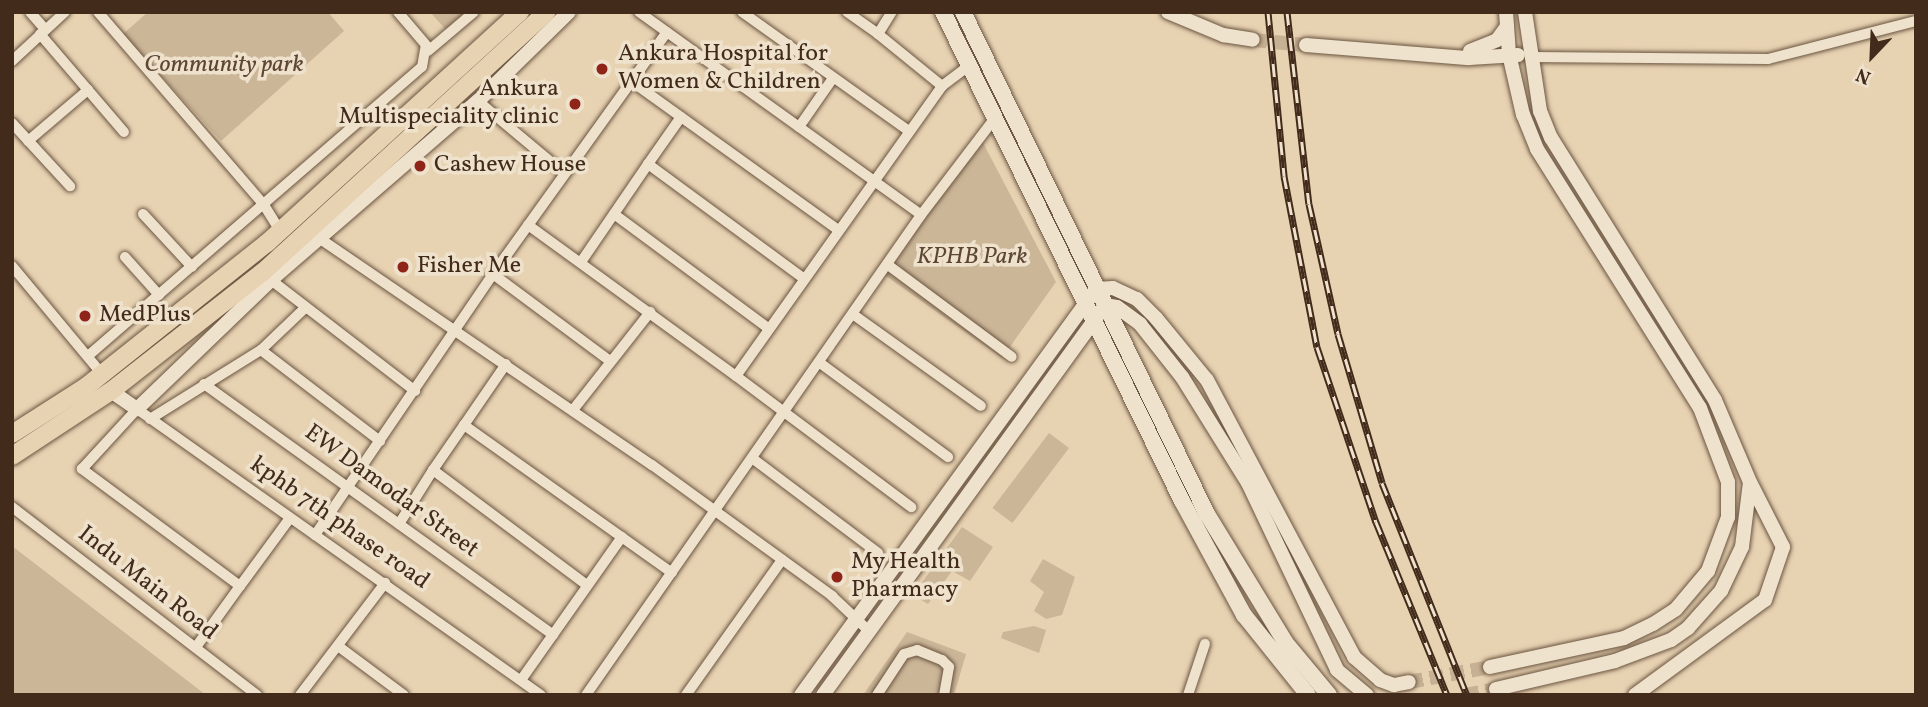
<!DOCTYPE html>
<style>
body{margin:0}
#map{position:relative;width:1928px;height:707px;overflow:hidden;background:#e7d2b2;font-family:Vollkorn,serif}
div>[style]{position:absolute}
[style*='--x']{left:calc(var(--x)*1px);top:calc(var(--y)*1px);width:calc(var(--w)*1px);rotate:calc(var(--a)*1deg)}
.green>*{inset:0;background:#cbb698;transform-origin:0 0}
.tertiary-tunnel>*{height:14px;margin-top:-7px;transform-origin:0;background:repeating-linear-gradient(90deg,#c6b194 0 14px,transparent 0 21px)}
.roads{filter:drop-shadow(0 0 2px #6b5541) drop-shadow(0 0 2px #6b5541)}
.minor>*{height:10px;margin:-5px;padding:0 5px;transform-origin:5px;border-radius:5px;background:#efe2cd}
.tertiary>*{height:14px;margin:-7px;padding:0 7px;transform-origin:7px;border-radius:7px;background:#efe2cd}
.secondary>*{height:16px;margin:-8px;padding:0 8px;transform-origin:8px;border-radius:8px;background:#efe2cd}
.primary>*{height:18px;margin:-9px;padding:0 9px;transform-origin:9px;border-radius:9px;background:#e7d2b2}
.rail>*{height:7px;margin-top:-3.5px;transform-origin:0;background:repeating-linear-gradient(90deg,#efe2cd 0 13px,#422b1b 0 26px);box-sizing:border-box;border-block:2px solid #422b1b}
.dots>*{width:19px;height:19px;translate:-50% -50%;box-sizing:border-box;border:4px solid #efe2cd;border-radius:50%}
span{translate:-50% -50%;white-space:nowrap;text-align:center;line-height:1.15;-webkit-text-stroke:7px #efe2cd;paint-order:stroke}
.poi-label{font-size:24px;color:#422b1b}
.left{translate:0 -50%;text-align:left}
.right{translate:-100% -50%;text-align:right}
.park-label{font-size:24px;color:#5d4734;font-style:italic}
.street-label{font-size:24px;color:#422b1b}
.frame{position:absolute;inset:0;border:14px solid #422b1b;pointer-events:none}
.north{position:absolute;left:1837px;top:21px;width:70px;height:70px;-webkit-text-stroke:5px #efe2cd;paint-order:stroke;rotate:203deg;font-size:19px;font-weight:700;line-height:28px;text-align:center;color:#422b1b}
.north::after{content:'';display:block;margin:auto;width:24px;height:32px;background:#422b1b;clip-path:polygon(50% 0,100% 100%,50% 72%,0 100%)}
</style>
<div id="map">
<div class="green">
<i style="clip-path:polygon(148px 12px,328px 12px,344px 31px,221px 141px,123px 34px)"></i>
<i style="clip-path:polygon(430px 12px,468px 12px,447px 31px)"></i>
<i style="clip-path:polygon(980px 137px,1056px 282px,1002px 358px,886px 276px)"></i>
<i style="left:1049px;top:433px;width:25px;height:94px;rotate:37deg"></i>
<i style="clip-path:polygon(962px 527px,993px 547px,970px 581px,952px 571px,928px 604px,913px 595px)"></i>
<i style="clip-path:polygon(12px 546px,206px 695px,12px 695px)"></i>
<i style="clip-path:polygon(1043px 559px,1075px 577px,1062px 615px,1046px 619px,1034px 611px,1044px 592px,1030px 581px)"></i>
<i style="clip-path:polygon(1034px 626px,1046px 630px,1039px 653px,1001px 638px,1003px 632px)"></i>
<i style="clip-path:polygon(907px 632px,966px 654px,954px 695px,863px 695px)"></i>
</div>
<div class="tertiary-tunnel">
<i style="--x:1253;--y:40;--w:53;--a:5.4"></i>
<i style="--x:1409;--y:682;--w:82;--a:-10.5"></i>
<i style="--x:1465;--y:695;--w:32;--a:-11"></i>
</div>
<div class="roads">
<div class="minor">
<i style="--x:30;--y:12;--w:23;--a:49"></i>
<i style="--x:98;--y:12;--w:255;--a:49.3"></i>
<i style="--x:264;--y:205;--w:31;--a:58"></i>
<i style="--x:639;--y:12;--w:347;--a:35.7"></i>
<i style="--x:742;--y:12;--w:205;--a:35.5"></i>
<i style="--x:847;--y:12;--w:38;--a:35"></i>
<i style="--x:878;--y:34;--w:26;--a:-58"></i>
<i style="--x:40;--y:34;--w:129;--a:49.4"></i>
<i style="--x:428;--y:51;--w:60;--a:-40.3"></i>
<i style="--x:1530;--y:57;--w:238;--a:0.5"></i>
<i style="--x:1768;--y:59;--w:153;--a:-14.4"></i>
<i style="--x:12;--y:61;--w:72;--a:-42.8"></i>
<i style="--x:631;--y:81;--w:254;--a:35.7"></i>
<i style="--x:942;--y:86;--w:34;--a:-37"></i>
<i style="--x:478;--y:101;--w:112;--a:39.9"></i>
<i style="--x:681;--y:117;--w:57;--a:125.1"></i>
<i style="--x:648;--y:164;--w:192;--a:36.3"></i>
<i style="--x:12;--y:123;--w:86;--a:47.4"></i>
<i style="--x:799;--y:127;--w:60;--a:-55.2"></i>
<i style="--x:28;--y:141;--w:79;--a:-40.4"></i>
<i style="--x:143;--y:214;--w:72;--a:47.2"></i>
<i style="--x:614;--y:214;--w:192;--a:36.5"></i>
<i style="--x:528;--y:225;--w:257;--a:36"></i>
<i style="--x:736;--y:376;--w:356;--a:-54.6"></i>
<i style="--x:942;--y:86;--w:82;--a:-140.9"></i>
<i style="--x:316;--y:236;--w:407;--a:34.3"></i>
<i style="--x:652;--y:465;--w:223;--a:36"></i>
<i style="--x:832;--y:596;--w:50;--a:43.4"></i>
<i style="--x:125;--y:257;--w:51;--a:48.2"></i>
<i style="--x:581;--y:262;--w:119;--a:-55.6"></i>
<i style="--x:888;--y:265;--w:154;--a:36.6"></i>
<i style="--x:12;--y:266;--w:141;--a:50.2"></i>
<i style="--x:271;--y:280;--w:182;--a:37.6"></i>
<i style="--x:854;--y:315;--w:156;--a:35.6"></i>
<i style="--x:261;--y:350;--w:150;--a:37.4"></i>
<i style="--x:89;--y:355;--w:440;--a:-40.9"></i>
<i style="--x:422;--y:67;--w:22;--a:-80"></i>
<i style="--x:426;--y:45;--w:43;--a:-130.3"></i>
<i style="--x:610;--y:361;--w:146;--a:-143.4"></i>
<i style="--x:493;--y:274;--w:298;--a:-54.3"></i>
<i style="--x:820;--y:363;--w:159;--a:36.3"></i>
<i style="--x:506;--y:364;--w:74;--a:124.5"></i>
<i style="--x:464;--y:425;--w:255;--a:35.4"></i>
<i style="--x:736;--y:376;--w:219;--a:36.8"></i>
<i style="--x:204;--y:384;--w:430;--a:35.7"></i>
<i style="--x:573;--y:410;--w:125;--a:-51.8"></i>
<i style="--x:150;--y:419;--w:131;--a:-31.9"></i>
<i style="--x:261;--y:350;--w:61;--a:-43.7"></i>
<i style="--x:464;--y:425;--w:55;--a:124.6"></i>
<i style="--x:433;--y:470;--w:192;--a:36.8"></i>
<i style="--x:752;--y:458;--w:158;--a:37"></i>
<i style="--x:12;--y:507;--w:309;--a:37.5"></i>
<i style="--x:290;--y:518;--w:84;--a:126.3"></i>
<i style="--x:240;--y:586;--w:197;--a:-143.5"></i>
<i style="--x:82;--y:469;--w:81;--a:-47.5"></i>
<i style="--x:137;--y:409;--w:495;--a:35.3"></i>
<i style="--x:399;--y:524;--w:64;--a:-57.8"></i>
<i style="--x:315;--y:535;--w:316;--a:-55.7"></i>
<i style="--x:338;--y:646;--w:82;--a:36.6"></i>
<i style="--x:196;--y:647;--w:75;--a:-54.2"></i>
<i style="--x:521;--y:680;--w:175;--a:-54.8"></i>
<i style="--x:300;--y:695;--w:141;--a:-52.8"></i>
<i style="--x:586;--y:695;--w:585;--a:-55.09"></i>
<i style="--x:921;--y:215;--w:122;--a:-52.7"></i>
<i style="--x:686;--y:695;--w:166;--a:-54.6"></i>
<i style="--x:877;--y:695;--w:49;--a:-56.6"></i>
<i style="--x:904;--y:654;--w:14;--a:-17"></i>
<i style="--x:917;--y:650;--w:27;--a:22"></i>
<i style="--x:942;--y:660;--w:10;--a:45"></i>
<i style="--x:949;--y:667;--w:28;--a:100"></i>
<i style="--x:1188;--y:695;--w:54;--a:-71.6"></i>
</div>
<div class="tertiary">
<i style="--x:1168;--y:12;--w:60;--a:22.7"></i>
<i style="--x:1223;--y:35;--w:30;--a:9"></i>
<i style="--x:1306;--y:45;--w:164;--a:4.6"></i>
<i style="--x:1469;--y:58;--w:49;--a:-3.5"></i>
<i style="--x:1470;--y:51;--w:29;--a:-22"></i>
<i style="--x:1497;--y:40;--w:17;--a:-54"></i>
<i style="--x:111;--y:391;--w:32;--a:35"></i>
<i style="--x:137;--y:409;--w:186;--a:-43.9"></i>
<i style="--x:271;--y:280;--w:274;--a:-40.9"></i>
<i style="--x:478;--y:101;--w:127;--a:-44.4"></i>
<i style="--x:1490;--y:667;--w:137;--a:-12.2"></i>
<i style="--x:1624;--y:638;--w:32;--a:-26"></i>
<i style="--x:1653;--y:624;--w:27;--a:-33"></i>
<i style="--x:1676;--y:609;--w:50;--a:-49.9"></i>
<i style="--x:1708;--y:571;--w:58;--a:-69.7"></i>
<i style="--x:1728;--y:517;--w:35;--a:-90"></i>
<i style="--x:1728;--y:482;--w:79;--a:-110.7"></i>
<i style="--x:1700;--y:408;--w:306;--a:-122.2"></i>
<i style="--x:1537;--y:149;--w:37;--a:-112"></i>
<i style="--x:1523;--y:115;--w:63;--a:-102.9"></i>
<i style="--x:1509;--y:54;--w:42;--a:-94.1"></i>
<i style="--x:1496;--y:689;--w:122;--a:-13.2"></i>
<i style="--x:1615;--y:661;--w:60;--a:-20.6"></i>
<i style="--x:1671;--y:640;--w:21;--a:-35"></i>
<i style="--x:1688;--y:628;--w:50;--a:-48.3"></i>
<i style="--x:1721;--y:591;--w:49;--a:-64.5"></i>
<i style="--x:1742;--y:547;--w:65;--a:-83"></i>
<i style="--x:1750;--y:482;--w:89;--a:-113.1"></i>
<i style="--x:1715;--y:400;--w:309;--a:-122"></i>
<i style="--x:1551;--y:138;--w:29;--a:-112"></i>
<i style="--x:1540;--y:111;--w:100;--a:-98.6"></i>
<i style="--x:801;--y:695;--w:502;--a:-54"></i>
<i style="--x:1096;--y:289;--w:17;--a:-3"></i>
<i style="--x:1113;--y:288;--w:26;--a:25"></i>
<i style="--x:1137;--y:299;--w:27;--a:45"></i>
<i style="--x:1156;--y:318;--w:80;--a:50.6"></i>
<i style="--x:1207;--y:380;--w:314;--a:62"></i>
<i style="--x:1354;--y:657;--w:35;--a:41"></i>
<i style="--x:1380;--y:680;--w:15;--a:20"></i>
<i style="--x:1394;--y:685;--w:15;--a:-11"></i>
<i style="--x:823;--y:695;--w:481;--a:-54.1"></i>
<i style="--x:1105;--y:305;--w:12;--a:9"></i>
<i style="--x:1117;--y:307;--w:29;--a:36"></i>
<i style="--x:1140;--y:324;--w:68;--a:51.6"></i>
<i style="--x:1182;--y:377;--w:125;--a:58.1"></i>
<i style="--x:1248;--y:483;--w:207;--a:64.5"></i>
<i style="--x:1337;--y:670;--w:39;--a:40"></i>
<i style="--x:1635;--y:695;--w:161;--a:-36.2"></i>
<i style="--x:1765;--y:600;--w:56;--a:-71.2"></i>
<i style="--x:1783;--y:547;--w:71;--a:-116.9"></i>
</div>
<div class="secondary">
<i style="--x:943;--y:12;--w:544;--a:63.95"></i>
<i style="--x:1182;--y:501;--w:130;--a:61.5"></i>
<i style="--x:1244;--y:615;--w:102;--a:51.3"></i>
<i style="--x:963;--y:12;--w:558;--a:64.08"></i>
<i style="--x:1207;--y:514;--w:150;--a:58.6"></i>
<i style="--x:1285;--y:642;--w:69;--a:50.3"></i>
</div>
<div class="primary">
<i style="--x:12;--y:434;--w:89;--a:-32.6"></i>
<i style="--x:87;--y:386;--w:230;--a:-38.5"></i>
<i style="--x:267;--y:243;--w:343;--a:-42.4"></i>
<i style="--x:12;--y:456;--w:118;--a:-33.3"></i>
<i style="--x:111;--y:391;--w:193;--a:-38.1"></i>
<i style="--x:263;--y:272;--w:385;--a:-42.5"></i>
</div>
</div>
<div class="rail">
<i style="--x:1268;--y:12;--w:165;--a:84.4"></i>
<i style="--x:1284;--y:176;--w:174;--a:79.1"></i>
<i style="--x:1317;--y:347;--w:185;--a:71.4"></i>
<i style="--x:1376;--y:522;--w:187;--a:67.7"></i>
<i style="--x:1287;--y:12;--w:193;--a:83.5"></i>
<i style="--x:1309;--y:204;--w:133;--a:77.4"></i>
<i style="--x:1338;--y:334;--w:155;--a:73.5"></i>
<i style="--x:1382;--y:483;--w:228;--a:68.2"></i>
</div>
<div class="dots">
<i style="left:602px;top:69px;background:#8f2418"></i>
<i style="left:575px;top:104px;background:#8f2418"></i>
<i style="left:420px;top:166px;background:#8f2418"></i>
<i style="left:403px;top:267px;background:#8f2418"></i>
<i style="left:85px;top:316px;background:#8f2418"></i>
<i style="left:837px;top:577px;background:#8f2418"></i>
</div>
<div class="poi-label">
<span class="left" style="left:618px;top:69px">Ankura Hospital for<br>Women &amp; Children</span>
<span class="right" style="left:559px;top:104px">Ankura<br>Multispeciality clinic</span>
<span class="left" style="left:434px;top:166px">Cashew House</span>
<span class="left" style="left:417px;top:267px">Fisher Me</span>
<span class="left" style="left:99px;top:316px">MedPlus</span>
<span class="left" style="left:851px;top:577px">My Health<br>Pharmacy</span>
</div>
<div class="park-label">
<span style="left:224px;top:66px">Community park</span>
<span style="left:972px;top:258px">KPHB Park</span>
</div>
<div class="street-label">
<span style="left:391px;top:492px;rotate:36deg">EW Damodar Street</span>
<span style="left:339px;top:524px;rotate:35deg">kphb 7th phase road</span>
<span style="left:147px;top:584px;rotate:38deg">Indu Main Road</span>
</div>
<div class="frame"></div>
<div class="north">N</div>
</div>
